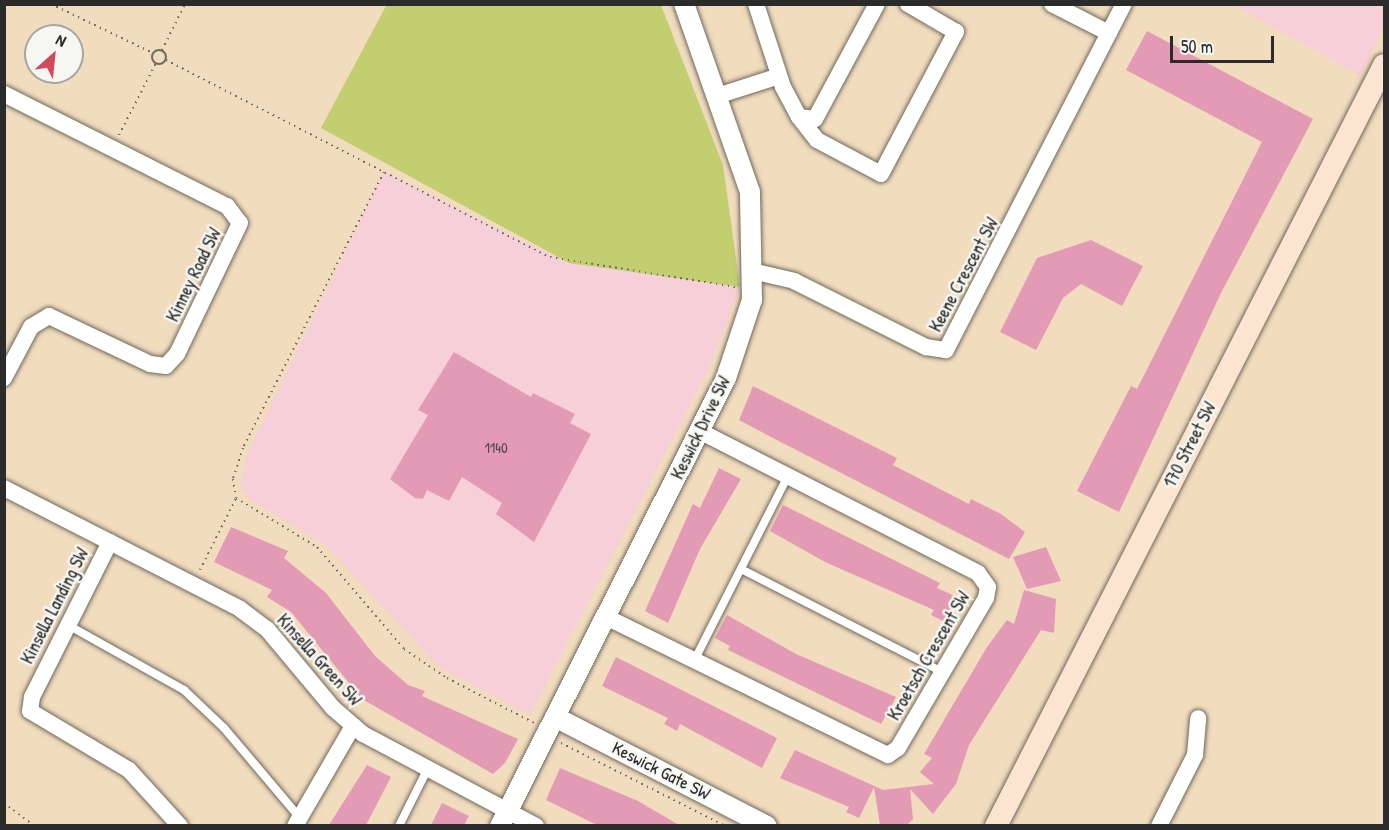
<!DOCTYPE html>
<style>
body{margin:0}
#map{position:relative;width:1389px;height:830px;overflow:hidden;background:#f1dcbe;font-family:"Patrick Hand",sans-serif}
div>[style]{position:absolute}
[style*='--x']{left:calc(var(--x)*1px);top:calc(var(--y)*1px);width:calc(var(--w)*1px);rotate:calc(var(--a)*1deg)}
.built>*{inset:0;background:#f6cfd8}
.green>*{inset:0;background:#c2ce70}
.building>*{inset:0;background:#e39ab5}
.path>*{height:2px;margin-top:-1px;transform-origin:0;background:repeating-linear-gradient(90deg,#70695e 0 1.5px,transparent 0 6px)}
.path>.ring{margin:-1px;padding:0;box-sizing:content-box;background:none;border:2px solid #70695e;border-radius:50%}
.roads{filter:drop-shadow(0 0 2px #70695e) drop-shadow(0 0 2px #70695e)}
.service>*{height:8px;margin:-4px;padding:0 4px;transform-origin:4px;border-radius:4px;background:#fff}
.minor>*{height:16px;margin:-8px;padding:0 8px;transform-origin:8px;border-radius:8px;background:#fff}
.tertiary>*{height:20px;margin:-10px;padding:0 10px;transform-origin:10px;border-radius:10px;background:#fff}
.secondary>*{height:22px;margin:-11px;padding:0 11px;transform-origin:11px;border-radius:11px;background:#fce5d0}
span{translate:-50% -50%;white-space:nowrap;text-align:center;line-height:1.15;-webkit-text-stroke:5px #f6f6f2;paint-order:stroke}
.number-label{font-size:15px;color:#59474e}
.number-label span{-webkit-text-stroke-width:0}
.street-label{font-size:18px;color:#2b2b2b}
.frame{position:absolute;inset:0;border:6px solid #2b2b2b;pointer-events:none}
.north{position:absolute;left:24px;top:24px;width:60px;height:60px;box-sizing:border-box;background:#f6f6f2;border:2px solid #a5a5a2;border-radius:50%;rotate:27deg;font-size:16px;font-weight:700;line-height:24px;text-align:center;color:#2b2b2b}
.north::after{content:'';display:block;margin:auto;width:21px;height:27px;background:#d1495b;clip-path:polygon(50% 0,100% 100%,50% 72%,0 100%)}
.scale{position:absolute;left:1170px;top:36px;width:104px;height:27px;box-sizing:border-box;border:3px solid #2b2b2b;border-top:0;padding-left:8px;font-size:18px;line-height:21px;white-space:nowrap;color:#2b2b2b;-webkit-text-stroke:4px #f6f6f2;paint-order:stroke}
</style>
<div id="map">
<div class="built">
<i style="clip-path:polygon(1233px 5px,1384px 5px,1384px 26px,1361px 76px)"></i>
<i style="clip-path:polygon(384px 172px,569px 263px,740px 287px,709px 368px,530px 715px,439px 667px,325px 545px,249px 499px,240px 486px,249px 450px)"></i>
</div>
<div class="green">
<i style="clip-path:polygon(387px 4px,661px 5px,723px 165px,740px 287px,569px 263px,321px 128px)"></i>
</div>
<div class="building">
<i style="clip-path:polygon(1147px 31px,1313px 119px,1221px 293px,1119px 512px,1077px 491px,1131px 386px,1137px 389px,1262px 142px,1126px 70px)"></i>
<i style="clip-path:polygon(1091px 240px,1143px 266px,1122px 306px,1081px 284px,1063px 298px,1036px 350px,1000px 332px,1037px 258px)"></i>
<i style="clip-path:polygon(454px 352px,531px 397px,533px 393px,575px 414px,570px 423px,591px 434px,534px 542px,496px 514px,502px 503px,462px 477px,449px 501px,427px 490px,423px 499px,415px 498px,390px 479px,428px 415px,418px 410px)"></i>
<i style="clip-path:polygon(753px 386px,897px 458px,893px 465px,969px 504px,971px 499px,1001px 514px,1025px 532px,1009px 559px,771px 437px,739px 420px)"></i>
<i style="clip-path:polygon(719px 468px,741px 479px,700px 549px,668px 623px,645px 611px,693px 504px,700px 508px)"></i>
<i style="clip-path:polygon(783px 505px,940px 583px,937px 588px,957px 597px,945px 622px,931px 615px,934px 610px,825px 562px,770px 531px)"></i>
<i style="clip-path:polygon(231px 527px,288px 551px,284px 558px,326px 593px,375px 656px,408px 685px,425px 691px,422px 696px,518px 739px,505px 763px,493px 774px,362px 699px,291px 612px,267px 597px,272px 590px,214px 562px)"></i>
<i style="clip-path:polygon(1046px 547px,1061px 581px,1027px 589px,1013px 557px)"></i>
<i style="clip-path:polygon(1024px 590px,1056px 599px,1054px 633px,1041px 630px,969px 745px,956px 784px,933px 814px,910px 789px,913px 819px,907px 825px,880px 825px,874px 787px,859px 818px,846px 812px,849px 807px,780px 778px,795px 750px,883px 790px,934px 784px,920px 772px,932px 758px,924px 754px,987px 647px,1007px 620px,1014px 624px)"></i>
<i style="clip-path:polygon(727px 615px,796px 654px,896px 697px,881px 724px,728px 650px,730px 646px,715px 638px)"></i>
<i style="clip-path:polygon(616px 657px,777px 738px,762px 768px,680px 724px,677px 731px,664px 724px,668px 718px,602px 686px)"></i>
<i style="clip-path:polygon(367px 765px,391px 777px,366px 825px,329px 825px)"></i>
<i style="clip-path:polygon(560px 768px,638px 801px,679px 825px,597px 825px,546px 800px)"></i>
<i style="clip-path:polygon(442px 803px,469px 816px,464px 825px,431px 825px)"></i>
</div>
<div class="path">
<i style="--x:51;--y:4;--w:113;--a:25.7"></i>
<i class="ring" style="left:152px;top:50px;width:12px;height:12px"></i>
<i style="--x:162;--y:50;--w:51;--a:-63.4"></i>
<i style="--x:166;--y:60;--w:432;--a:27.2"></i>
<i style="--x:550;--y:257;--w:188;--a:9.2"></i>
<i style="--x:119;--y:135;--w:81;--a:-62.8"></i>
<i style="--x:384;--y:172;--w:310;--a:117.1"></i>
<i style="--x:243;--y:448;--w:33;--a:108"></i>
<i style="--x:233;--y:479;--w:19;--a:81"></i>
<i style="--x:236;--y:498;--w:95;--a:31.2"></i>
<i style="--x:317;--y:547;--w:134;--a:49.5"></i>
<i style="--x:404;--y:649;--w:52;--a:34"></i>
<i style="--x:447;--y:678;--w:98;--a:27.3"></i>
<i style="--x:200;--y:570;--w:80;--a:-63.4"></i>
<i style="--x:561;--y:743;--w:184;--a:26.8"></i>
<i style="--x:4;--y:803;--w:39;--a:37"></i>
</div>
<div class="roads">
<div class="service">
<i style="--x:741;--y:569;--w:224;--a:27.1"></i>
<i style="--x:68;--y:625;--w:133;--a:29.3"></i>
<i style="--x:184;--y:690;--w:55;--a:43.5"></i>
<i style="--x:224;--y:728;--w:119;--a:49.8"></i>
<i style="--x:694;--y:661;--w:208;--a:-63.1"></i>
<i style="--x:399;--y:826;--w:63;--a:-63.4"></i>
</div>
<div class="minor">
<i style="--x:756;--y:4;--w:87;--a:72"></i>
<i style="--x:783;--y:87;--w:34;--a:62"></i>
<i style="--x:799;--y:117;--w:16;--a:7"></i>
<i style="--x:815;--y:119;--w:131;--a:-61.7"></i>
<i style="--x:1052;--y:4;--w:64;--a:27"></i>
<i style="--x:4;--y:94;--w:250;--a:26.7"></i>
<i style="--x:227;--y:206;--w:21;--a:53"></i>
<i style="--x:240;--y:223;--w:145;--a:115.7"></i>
<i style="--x:177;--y:354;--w:16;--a:133"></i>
<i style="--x:166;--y:366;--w:16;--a:-173"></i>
<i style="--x:150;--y:364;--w:112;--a:-154.6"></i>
<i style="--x:49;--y:316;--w:21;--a:149"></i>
<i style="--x:31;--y:327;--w:58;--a:117.9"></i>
<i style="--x:717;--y:96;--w:65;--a:-17.9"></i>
<i style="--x:799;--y:117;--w:29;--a:52"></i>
<i style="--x:817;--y:140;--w:72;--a:28"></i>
<i style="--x:881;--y:174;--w:161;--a:-62.2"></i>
<i style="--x:956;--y:32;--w:56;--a:-149.7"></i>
<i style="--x:756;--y:272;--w:39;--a:13"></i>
<i style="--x:794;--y:281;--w:148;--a:26.6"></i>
<i style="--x:926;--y:347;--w:20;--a:9"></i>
<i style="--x:946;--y:350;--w:389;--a:-62.8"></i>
<i style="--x:4;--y:488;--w:265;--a:27.1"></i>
<i style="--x:240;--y:609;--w:34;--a:37"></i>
<i style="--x:267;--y:629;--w:103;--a:50.1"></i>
<i style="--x:333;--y:708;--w:40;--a:41"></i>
<i style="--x:363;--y:734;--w:196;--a:28"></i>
<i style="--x:110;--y:542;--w:174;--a:116.7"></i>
<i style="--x:32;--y:697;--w:14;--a:98"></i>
<i style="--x:30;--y:711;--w:115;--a:30.8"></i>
<i style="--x:129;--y:770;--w:76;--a:47.7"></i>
<i style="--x:606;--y:617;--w:314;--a:26.1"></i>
<i style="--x:888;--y:755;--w:12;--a:-35"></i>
<i style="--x:898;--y:748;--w:174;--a:-59.6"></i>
<i style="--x:986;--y:598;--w:11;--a:-80"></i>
<i style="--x:988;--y:587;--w:17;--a:-126"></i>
<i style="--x:978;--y:573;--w:313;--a:-153"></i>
<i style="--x:295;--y:826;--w:116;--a:-59.9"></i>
<i style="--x:1159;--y:826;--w:80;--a:-63.1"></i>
<i style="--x:1195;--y:755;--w:37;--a:-85"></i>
</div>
<div class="tertiary">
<i style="--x:555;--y:717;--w:238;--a:27.2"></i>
<i style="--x:500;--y:826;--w:502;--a:-63.23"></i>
<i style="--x:726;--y:378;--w:82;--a:-71.6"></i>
<i style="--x:752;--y:300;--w:108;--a:-91.1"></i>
<i style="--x:750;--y:192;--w:199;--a:-109.3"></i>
</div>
<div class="secondary">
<i style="--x:996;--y:826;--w:854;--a:-62.98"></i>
</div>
</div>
<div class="number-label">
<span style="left:496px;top:448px">1140</span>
</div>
<div class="street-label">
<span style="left:194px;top:275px;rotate:-64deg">Kinney Road SW</span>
<span style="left:964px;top:275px;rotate:-62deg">Keene Crescent SW</span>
<span style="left:701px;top:428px;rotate:-64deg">Keswick Drive SW</span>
<span style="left:1190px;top:445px;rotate:-63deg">170 Street SW</span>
<span style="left:55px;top:606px;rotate:-63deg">Kinsella Landing SW</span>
<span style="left:929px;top:656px;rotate:-60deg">Kroetsch Crescent SW</span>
<span style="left:319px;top:660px;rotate:48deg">Kinsella Green SW</span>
<span style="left:661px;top:771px;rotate:27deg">Keswick Gate SW</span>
</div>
<div class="frame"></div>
<div class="north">N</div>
<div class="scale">50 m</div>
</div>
